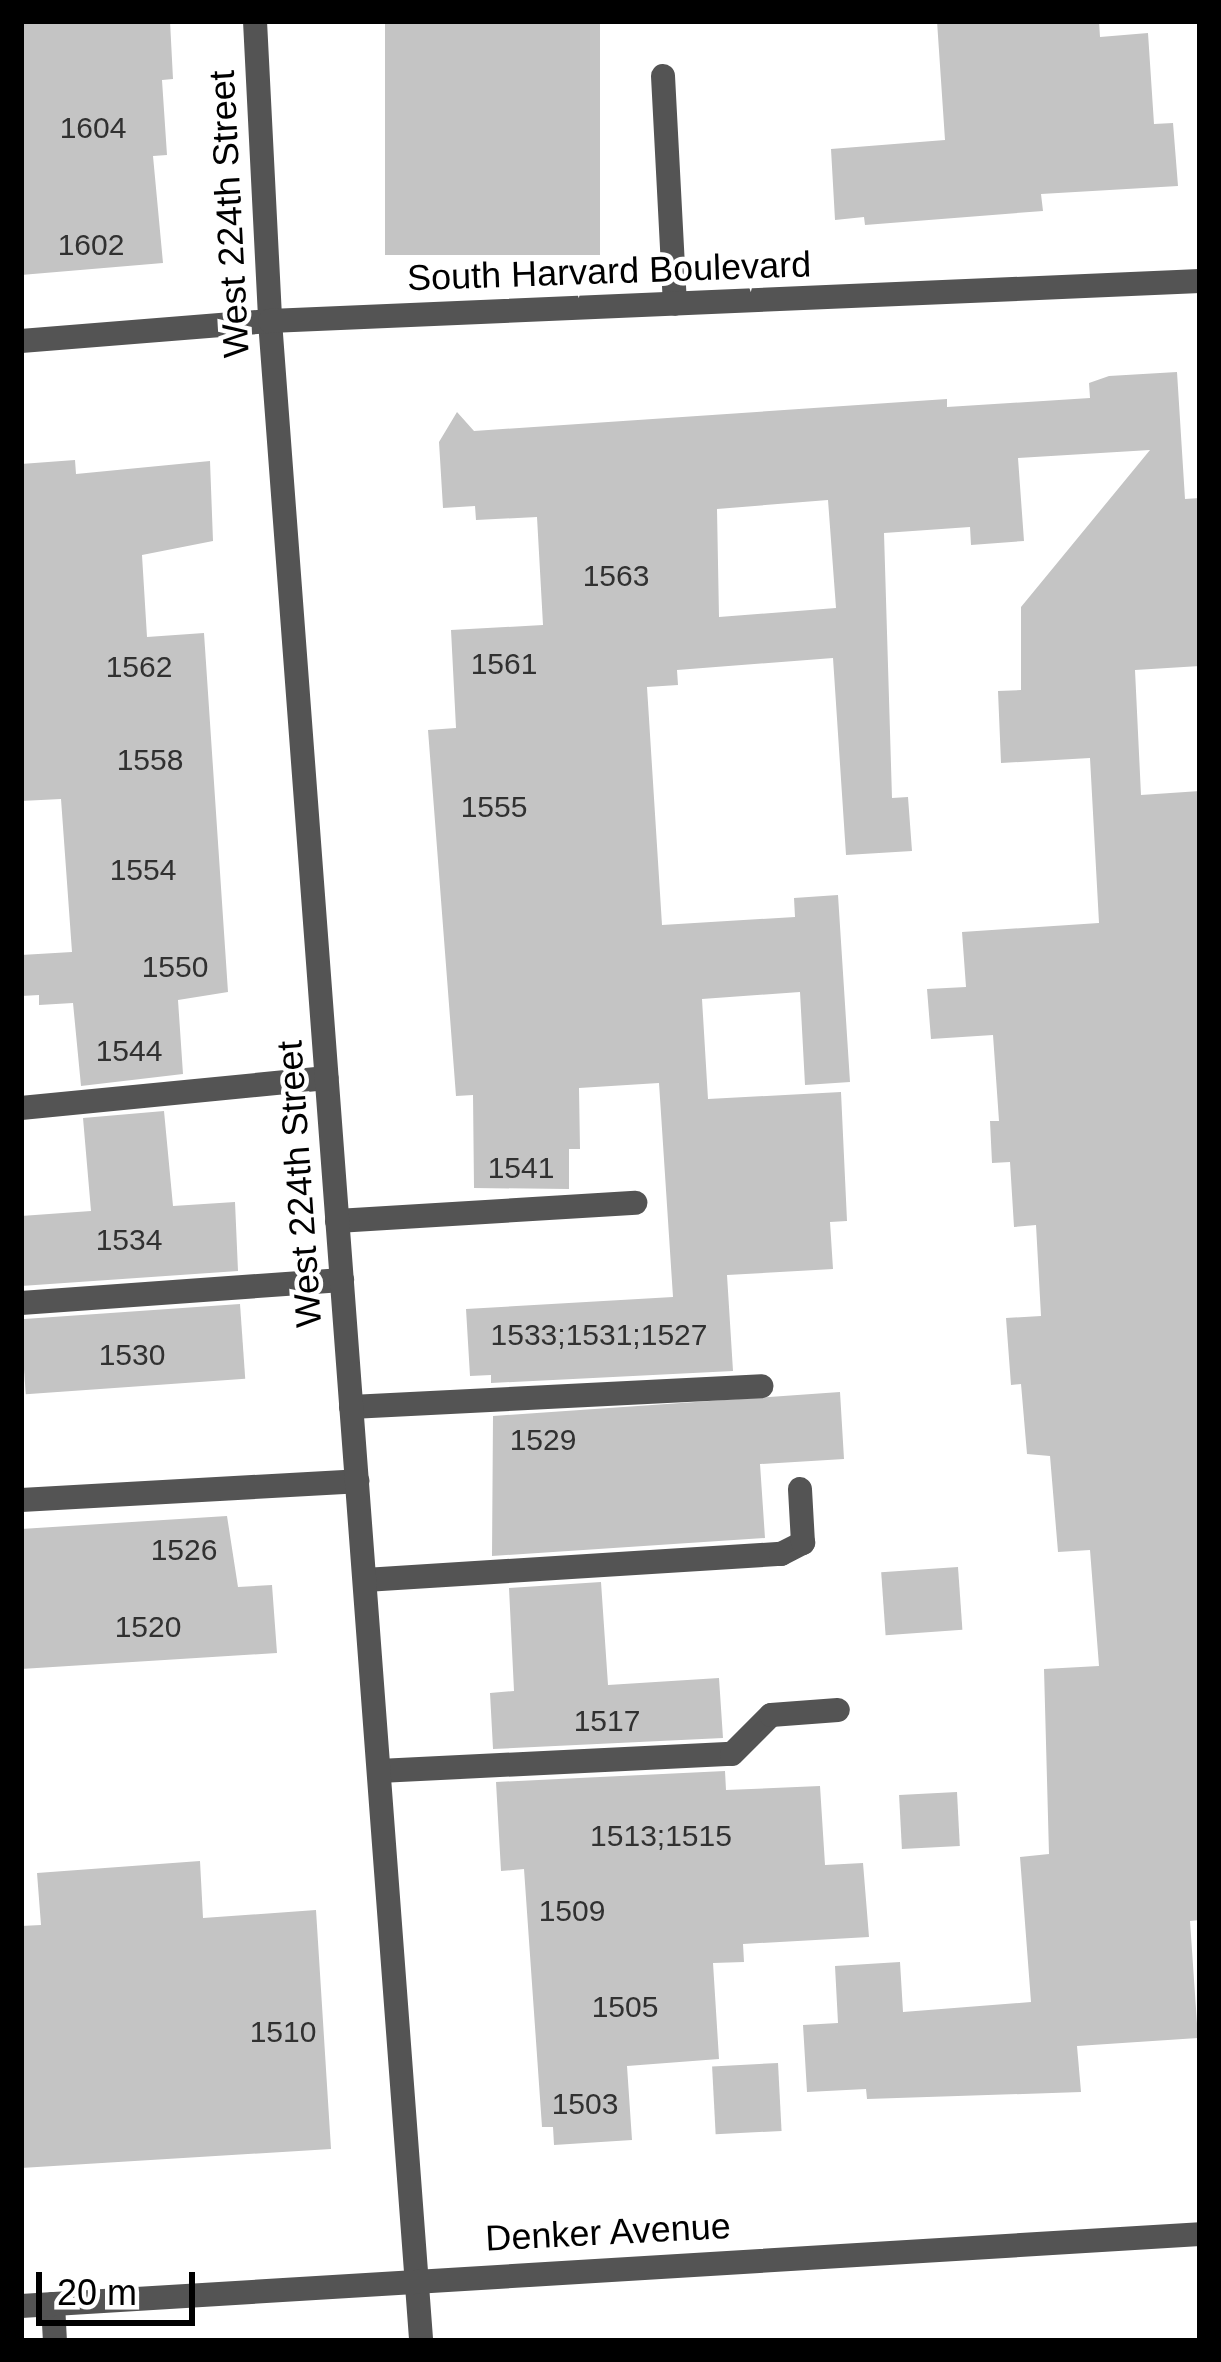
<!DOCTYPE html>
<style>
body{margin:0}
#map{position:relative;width:1221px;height:2362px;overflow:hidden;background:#fff;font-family:Arial,sans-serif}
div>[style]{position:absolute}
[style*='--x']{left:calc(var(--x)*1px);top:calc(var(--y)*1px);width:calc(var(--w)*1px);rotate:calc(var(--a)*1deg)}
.building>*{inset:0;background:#c4c4c4;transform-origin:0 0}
.lane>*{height:24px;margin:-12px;padding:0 12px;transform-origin:12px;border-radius:12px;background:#545454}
.street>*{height:24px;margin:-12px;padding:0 12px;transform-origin:12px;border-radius:12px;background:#545454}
span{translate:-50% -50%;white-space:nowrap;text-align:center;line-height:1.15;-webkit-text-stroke:9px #fff;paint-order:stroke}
.number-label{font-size:30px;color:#313131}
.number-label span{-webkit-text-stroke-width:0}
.street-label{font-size:36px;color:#000}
.frame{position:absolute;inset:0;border:24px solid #000;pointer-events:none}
.scale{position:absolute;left:36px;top:2272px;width:159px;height:54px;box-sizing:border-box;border:6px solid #000;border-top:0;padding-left:15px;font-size:36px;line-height:42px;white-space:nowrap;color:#000;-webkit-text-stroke:9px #fff;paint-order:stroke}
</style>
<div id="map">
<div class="building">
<i style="clip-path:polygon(21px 21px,170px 21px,173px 79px,162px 80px,167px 155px,153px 156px,163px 263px,21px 275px)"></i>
<i style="left:385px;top:21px;width:215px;height:234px"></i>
<i style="clip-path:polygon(937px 21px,1099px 21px,1100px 37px,1148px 33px,1154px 124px,1173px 123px,1178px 186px,1041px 194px,1043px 211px,865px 225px,864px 217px,835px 220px,831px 149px,945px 140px)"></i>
<i style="clip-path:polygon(evenodd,1177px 372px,1185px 499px,1200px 498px,1200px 666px,1135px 670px,1141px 795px,1200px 791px,1200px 1920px,1190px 1921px,1198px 2038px,1077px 2046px,1081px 2092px,867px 2099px,866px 2089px,807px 2092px,803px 2025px,838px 2023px,835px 1966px,900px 1962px,903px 2012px,1031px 2002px,1020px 1857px,1049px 1854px,1044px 1669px,1099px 1666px,1090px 1550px,1058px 1552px,1050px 1456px,1027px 1454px,1021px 1384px,1011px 1385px,1006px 1318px,1041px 1316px,1036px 1225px,1014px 1227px,1010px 1162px,992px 1163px,990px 1121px,999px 1121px,993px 1035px,931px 1039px,927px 989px,966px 987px,962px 932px,1099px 923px,1090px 758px,1001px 763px,998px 691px,1021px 690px,1021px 607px,1150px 450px,1018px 458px,1024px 541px,971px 545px,970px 527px,884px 533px,892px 798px,908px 797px,912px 851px,846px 855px,833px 658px,677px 670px,678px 685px,647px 687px,662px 925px,795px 917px,794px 898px,838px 895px,850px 1082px,805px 1085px,800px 992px,702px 999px,708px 1099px,841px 1092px,847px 1221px,830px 1222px,833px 1269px,727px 1275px,733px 1371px,491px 1383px,491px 1375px,470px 1376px,466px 1309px,673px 1297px,659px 1083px,579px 1088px,580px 1149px,569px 1149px,569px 1189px,474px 1188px,473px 1095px,456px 1096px,428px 730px,456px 728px,451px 630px,543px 625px,537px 517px,476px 520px,475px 506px,443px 508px,439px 442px,457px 412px,474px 431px,947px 399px,947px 407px,1090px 398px,1089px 383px,1109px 376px,1177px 372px,828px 500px,836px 608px,719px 617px,717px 509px,828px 500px)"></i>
<i style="clip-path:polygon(75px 460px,76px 474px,210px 461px,213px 541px,142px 555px,147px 637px,204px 633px,228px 992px,178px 1000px,183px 1074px,81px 1086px,73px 1003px,39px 1005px,39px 995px,21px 996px,21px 955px,72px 952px,61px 799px,21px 801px,21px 464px)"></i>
<i style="clip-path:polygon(164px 1111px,173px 1206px,235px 1202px,238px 1271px,21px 1286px,21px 1216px,91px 1211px,83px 1118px)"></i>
<i style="left:240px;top:1304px;width:75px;height:220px;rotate:86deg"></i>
<i style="clip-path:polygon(840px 1392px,844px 1459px,760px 1464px,765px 1538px,492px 1556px,493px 1416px)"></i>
<i style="clip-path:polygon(227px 1516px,238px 1587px,272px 1585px,277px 1653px,21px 1669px,21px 1529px)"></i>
<i style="left:958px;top:1567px;width:63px;height:77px;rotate:86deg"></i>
<i style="clip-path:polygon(601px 1582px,608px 1685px,719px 1678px,723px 1738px,493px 1749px,490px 1693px,514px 1691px,509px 1588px)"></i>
<i style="clip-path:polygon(725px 1771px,726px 1790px,820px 1786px,825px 1865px,863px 1863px,869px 1937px,743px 1944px,744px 1962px,713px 1963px,719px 2059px,627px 2066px,632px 2140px,554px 2145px,553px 2127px,542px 2127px,524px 1869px,501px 1871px,496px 1782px)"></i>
<i style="left:957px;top:1792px;width:54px;height:58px;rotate:87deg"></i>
<i style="clip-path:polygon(200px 1861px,203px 1918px,316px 1910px,331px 2149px,21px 2168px,21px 1926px,41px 1925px,37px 1873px)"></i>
<i style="left:778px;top:2063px;width:68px;height:66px;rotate:87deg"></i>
</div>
<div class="lane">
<i style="--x:663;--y:76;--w:228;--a:87"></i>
<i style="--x:21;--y:1108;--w:307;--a:-5.6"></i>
<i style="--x:337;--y:1221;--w:299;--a:-3.5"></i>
<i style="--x:21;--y:1303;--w:322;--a:-4.1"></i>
<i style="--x:351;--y:1407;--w:411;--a:-2.9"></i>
<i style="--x:21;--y:1500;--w:337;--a:-3.2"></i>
<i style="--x:365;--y:1580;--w:417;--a:-3.6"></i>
<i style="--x:781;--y:1554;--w:25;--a:-27"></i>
<i style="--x:803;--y:1543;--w:54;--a:-93.2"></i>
<i style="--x:379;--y:1771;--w:353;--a:-2.8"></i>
<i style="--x:732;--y:1754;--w:55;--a:-45"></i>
<i style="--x:771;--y:1715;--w:67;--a:-4.3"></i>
<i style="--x:53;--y:2304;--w:37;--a:87"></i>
</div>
<div class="street">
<i style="--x:255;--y:21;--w:300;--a:87.1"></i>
<i style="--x:270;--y:321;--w:2026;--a:85.72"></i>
<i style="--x:21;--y:341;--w:250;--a:-4.6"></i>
<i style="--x:270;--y:321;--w:931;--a:-2.46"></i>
<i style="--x:21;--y:2306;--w:1181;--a:-3.49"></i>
</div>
<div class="number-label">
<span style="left:93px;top:128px">1604</span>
<span style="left:91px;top:245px">1602</span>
<span style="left:616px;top:576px">1563</span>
<span style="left:504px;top:664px">1561</span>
<span style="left:139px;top:667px">1562</span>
<span style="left:150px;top:760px">1558</span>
<span style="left:494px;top:807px">1555</span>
<span style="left:143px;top:870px">1554</span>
<span style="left:175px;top:967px">1550</span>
<span style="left:129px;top:1051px">1544</span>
<span style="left:521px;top:1168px">1541</span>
<span style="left:129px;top:1240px">1534</span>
<span style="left:599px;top:1335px">1533;1531;1527</span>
<span style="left:132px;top:1355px">1530</span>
<span style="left:543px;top:1440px">1529</span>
<span style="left:184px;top:1550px">1526</span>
<span style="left:148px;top:1627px">1520</span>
<span style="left:607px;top:1721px">1517</span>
<span style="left:661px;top:1836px">1513;1515</span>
<span style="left:572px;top:1911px">1509</span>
<span style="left:625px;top:2007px">1505</span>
<span style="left:283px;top:2032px">1510</span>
<span style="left:585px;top:2104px">1503</span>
</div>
<div class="street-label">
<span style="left:229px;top:214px;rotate:-93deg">West 224th Street</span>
<span style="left:609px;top:271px;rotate:-2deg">South Harvard Boulevard</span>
<span style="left:299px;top:1184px;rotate:-94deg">West 224th Street</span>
<span style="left:608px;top:2232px;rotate:-3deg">Denker Avenue</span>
</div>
<div class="frame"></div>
<div class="scale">20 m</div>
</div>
